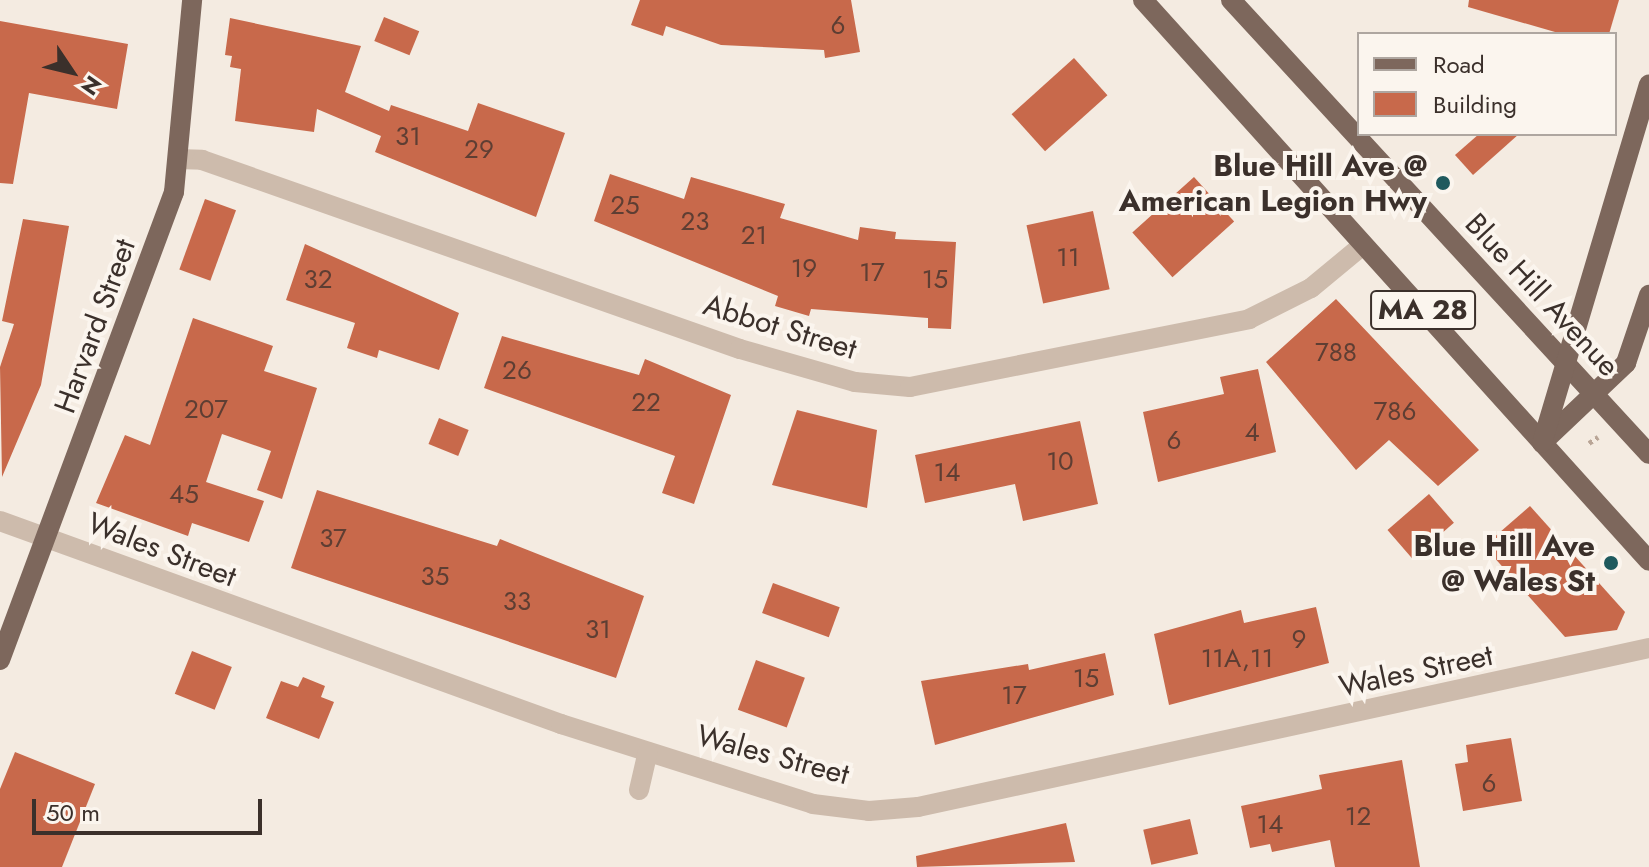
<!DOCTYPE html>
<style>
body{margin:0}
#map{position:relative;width:1649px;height:867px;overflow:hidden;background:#f4ebe1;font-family:Jost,sans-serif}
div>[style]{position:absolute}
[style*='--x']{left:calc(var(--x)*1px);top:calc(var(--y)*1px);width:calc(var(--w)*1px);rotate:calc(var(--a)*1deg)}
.building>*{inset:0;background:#c8694b;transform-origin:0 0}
.path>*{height:5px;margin-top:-2.5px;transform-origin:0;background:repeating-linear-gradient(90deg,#b9a596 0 4px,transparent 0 8px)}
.minor>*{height:20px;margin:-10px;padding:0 10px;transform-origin:10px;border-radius:10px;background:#cdbbac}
.major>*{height:20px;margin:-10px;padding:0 10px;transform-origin:10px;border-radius:10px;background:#7d675c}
.dots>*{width:22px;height:22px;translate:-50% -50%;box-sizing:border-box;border:4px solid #fbf5ee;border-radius:50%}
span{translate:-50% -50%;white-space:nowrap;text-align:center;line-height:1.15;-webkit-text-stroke:8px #fbf5ee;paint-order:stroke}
.number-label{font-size:26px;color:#5e3e33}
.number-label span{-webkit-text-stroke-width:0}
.shield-label span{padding:2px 6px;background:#fbf5ee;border:2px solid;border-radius:6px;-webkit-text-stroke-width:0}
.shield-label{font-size:28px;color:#3b302b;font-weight:700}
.poi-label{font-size:30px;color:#3b302b;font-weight:700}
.right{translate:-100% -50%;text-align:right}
.street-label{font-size:30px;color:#3b302b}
.legend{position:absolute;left:1357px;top:32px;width:260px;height:104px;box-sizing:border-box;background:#fbf5ee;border:2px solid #aea6a0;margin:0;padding:10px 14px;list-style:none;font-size:24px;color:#3b302b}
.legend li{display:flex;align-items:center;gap:16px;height:40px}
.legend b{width:40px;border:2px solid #aea6a0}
.north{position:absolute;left:32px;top:32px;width:80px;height:80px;-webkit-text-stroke:6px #fbf5ee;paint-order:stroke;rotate:125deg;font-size:22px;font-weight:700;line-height:32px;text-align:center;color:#3b302b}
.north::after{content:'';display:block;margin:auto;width:28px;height:36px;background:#3b302b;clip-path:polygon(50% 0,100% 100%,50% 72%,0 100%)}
.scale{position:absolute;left:32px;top:799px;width:230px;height:36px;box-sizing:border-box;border:4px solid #3b302b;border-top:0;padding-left:10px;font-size:24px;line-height:28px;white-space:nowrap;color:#3b302b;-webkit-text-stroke:6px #fbf5ee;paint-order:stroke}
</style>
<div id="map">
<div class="building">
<i style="clip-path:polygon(640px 0,851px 0,860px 52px,825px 58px,824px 50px,721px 45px,666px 26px,663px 36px,631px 25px)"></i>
<i style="clip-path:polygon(1469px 0,1619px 0,1609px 34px,1562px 34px,1468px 7px)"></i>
<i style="left:384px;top:17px;width:38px;height:26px;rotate:22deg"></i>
<i style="clip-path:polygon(230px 18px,361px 46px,345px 92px,389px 111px,391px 105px,468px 131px,478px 103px,565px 133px,536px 217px,375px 152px,381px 136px,317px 109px,314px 132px,235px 121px,241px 69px,230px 67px,232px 56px,225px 55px)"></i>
<i style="clip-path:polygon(0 21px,128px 44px,117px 109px,29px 93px,13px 184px,0 183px)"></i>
<i style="left:1074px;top:58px;width:50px;height:84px;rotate:48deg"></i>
<i style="clip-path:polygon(1479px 134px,1519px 134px,1473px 175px,1455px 155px)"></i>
<i style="clip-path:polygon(610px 174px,684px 199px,691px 177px,785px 204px,780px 218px,858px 240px,860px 227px,896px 232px,895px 239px,956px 242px,951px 329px,928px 328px,928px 318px,811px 309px,809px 316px,775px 306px,778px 296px,594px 221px)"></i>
<i style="left:1194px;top:177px;width:60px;height:83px;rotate:48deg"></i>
<i style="left:205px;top:199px;width:33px;height:75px;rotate:20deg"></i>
<i style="left:1093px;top:211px;width:80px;height:68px;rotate:78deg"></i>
<i style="clip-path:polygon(23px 219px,69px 226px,41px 385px,2px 477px,0 367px,14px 324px,2px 321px)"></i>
<i style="clip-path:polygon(305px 244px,459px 313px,439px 370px,379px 350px,377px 358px,347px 348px,355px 323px,286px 300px)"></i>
<i style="clip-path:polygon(1336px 299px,1479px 450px,1438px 486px,1389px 440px,1356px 470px,1266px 362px)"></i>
<i style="clip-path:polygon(193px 318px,273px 346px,264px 371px,317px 388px,282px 499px,257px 490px,271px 451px,222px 434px,206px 482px,264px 501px,249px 542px,192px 523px,188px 536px,96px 503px,125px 435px,150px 445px)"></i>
<i style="clip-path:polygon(502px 336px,639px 375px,645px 359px,731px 395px,694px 504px,662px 493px,675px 456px,484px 388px)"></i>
<i style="clip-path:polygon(1258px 369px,1276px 452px,1158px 482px,1143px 412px,1224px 394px,1220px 377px)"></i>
<i style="clip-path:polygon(797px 410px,877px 430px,867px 508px,772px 485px)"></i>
<i style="left:439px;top:418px;width:32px;height:28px;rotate:22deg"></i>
<i style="clip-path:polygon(1080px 421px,1098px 504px,1023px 521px,1015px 484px,925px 503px,915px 455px)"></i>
<i style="clip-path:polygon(317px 490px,497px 546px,500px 539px,644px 596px,616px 678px,291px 568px)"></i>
<i style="left:1429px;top:494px;width:38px;height:55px;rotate:49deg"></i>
<i style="clip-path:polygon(1530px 506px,1625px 612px,1617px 630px,1565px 637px,1484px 546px)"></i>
<i style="left:773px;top:583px;width:71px;height:32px;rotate:20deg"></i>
<i style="clip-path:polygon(1316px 607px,1329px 663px,1169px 705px,1154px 634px,1241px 610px,1244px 623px)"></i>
<i style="left:192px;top:651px;width:43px;height:46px;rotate:22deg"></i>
<i style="clip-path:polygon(1105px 653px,1114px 695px,935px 745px,921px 681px,1028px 664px,1029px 670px)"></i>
<i style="left:756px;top:660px;width:52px;height:53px;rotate:20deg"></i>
<i style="clip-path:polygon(303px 677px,325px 686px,321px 697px,334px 702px,319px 739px,266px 718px,281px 681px,298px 687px)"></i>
<i style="clip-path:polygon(1511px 738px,1522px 801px,1463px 811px,1455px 764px,1468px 762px,1466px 745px)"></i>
<i style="clip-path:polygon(15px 752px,95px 784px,62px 867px,0 867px,0 789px)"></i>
<i style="clip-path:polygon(1402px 760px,1420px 867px,1335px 867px,1330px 840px,1272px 852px,1270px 844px,1250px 848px,1241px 806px,1322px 789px,1319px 775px)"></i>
<i style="left:1190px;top:819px;width:36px;height:48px;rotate:77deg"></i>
<i style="clip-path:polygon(1066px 823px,1075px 862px,917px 867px,916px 856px)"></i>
</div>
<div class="path">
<i style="--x:1589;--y:443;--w:11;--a:-34"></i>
</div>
<div class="minor">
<i style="--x:178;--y:159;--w:24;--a:2"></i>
<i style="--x:202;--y:160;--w:570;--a:19.36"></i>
<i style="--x:740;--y:349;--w:120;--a:16"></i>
<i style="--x:855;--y:382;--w:55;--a:5.2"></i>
<i style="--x:910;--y:387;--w:346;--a:-11.3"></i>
<i style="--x:1249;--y:319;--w:69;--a:-26.6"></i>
<i style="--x:1311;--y:288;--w:67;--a:-39.6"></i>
<i style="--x:0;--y:521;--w:597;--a:19.89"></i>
<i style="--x:561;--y:724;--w:264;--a:17.6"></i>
<i style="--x:813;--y:804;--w:56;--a:7.1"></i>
<i style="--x:869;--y:811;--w:49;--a:-4.7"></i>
<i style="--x:918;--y:807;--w:748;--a:-12.27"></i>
<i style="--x:639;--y:790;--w:39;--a:-77"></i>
</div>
<div class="major">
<i style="--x:1143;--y:0;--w:755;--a:47.95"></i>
<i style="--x:1231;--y:0;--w:617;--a:47.36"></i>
<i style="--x:1545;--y:440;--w:112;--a:-43.5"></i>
<i style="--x:1626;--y:363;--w:72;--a:-71.3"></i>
<i style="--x:1542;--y:443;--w:374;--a:-73.4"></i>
<i style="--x:0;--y:660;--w:499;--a:-69.6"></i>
<i style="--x:174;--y:192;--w:193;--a:-84.6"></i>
</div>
<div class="dots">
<i style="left:1443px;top:183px;background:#1f5a5e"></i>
<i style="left:1611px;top:563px;background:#1f5a5e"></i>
</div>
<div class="number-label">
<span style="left:838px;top:26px">6</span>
<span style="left:408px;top:137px">31</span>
<span style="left:479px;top:150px">29</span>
<span style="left:625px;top:206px">25</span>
<span style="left:695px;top:222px">23</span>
<span style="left:754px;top:236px">21</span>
<span style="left:1068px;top:258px">11</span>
<span style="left:804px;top:269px">19</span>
<span style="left:872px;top:273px">17</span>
<span style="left:318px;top:280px">32</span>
<span style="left:935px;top:280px">15</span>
<span style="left:1336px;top:353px">788</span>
<span style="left:517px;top:371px">26</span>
<span style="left:646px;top:403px">22</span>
<span style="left:206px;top:410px">207</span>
<span style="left:1395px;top:412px">786</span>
<span style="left:1252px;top:433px">4</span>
<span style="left:1174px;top:441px">6</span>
<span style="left:1060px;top:462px">10</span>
<span style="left:947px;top:473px">14</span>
<span style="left:184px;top:495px">45</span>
<span style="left:333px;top:539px">37</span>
<span style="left:435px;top:577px">35</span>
<span style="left:517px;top:602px">33</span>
<span style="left:598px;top:630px">31</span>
<span style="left:1299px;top:640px">9</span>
<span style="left:1237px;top:659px">11A,11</span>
<span style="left:1086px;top:679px">15</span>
<span style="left:1014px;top:696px">17</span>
<span style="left:1489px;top:784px">6</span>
<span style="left:1358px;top:817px">12</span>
<span style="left:1270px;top:825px">14</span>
</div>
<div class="shield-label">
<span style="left:1423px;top:310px">MA 28</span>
</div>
<div class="poi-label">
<span class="right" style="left:1427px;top:183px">Blue Hill Ave @<br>American Legion Hwy</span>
<span class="right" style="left:1595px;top:563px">Blue Hill Ave<br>@ Wales St</span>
</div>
<div class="street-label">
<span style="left:1542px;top:295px;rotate:47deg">Blue Hill Avenue</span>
<span style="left:95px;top:326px;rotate:-70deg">Harvard Street</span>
<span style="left:780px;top:327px;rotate:17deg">Abbot Street</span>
<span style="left:162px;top:550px;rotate:21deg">Wales Street</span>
<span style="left:1416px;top:671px;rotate:-12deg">Wales Street</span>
<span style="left:773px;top:755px;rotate:15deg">Wales Street</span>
</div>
<ul class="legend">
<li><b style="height:10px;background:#7d675c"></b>Road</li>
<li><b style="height:22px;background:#c8694b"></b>Building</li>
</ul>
<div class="north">N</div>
<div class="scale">50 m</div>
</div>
